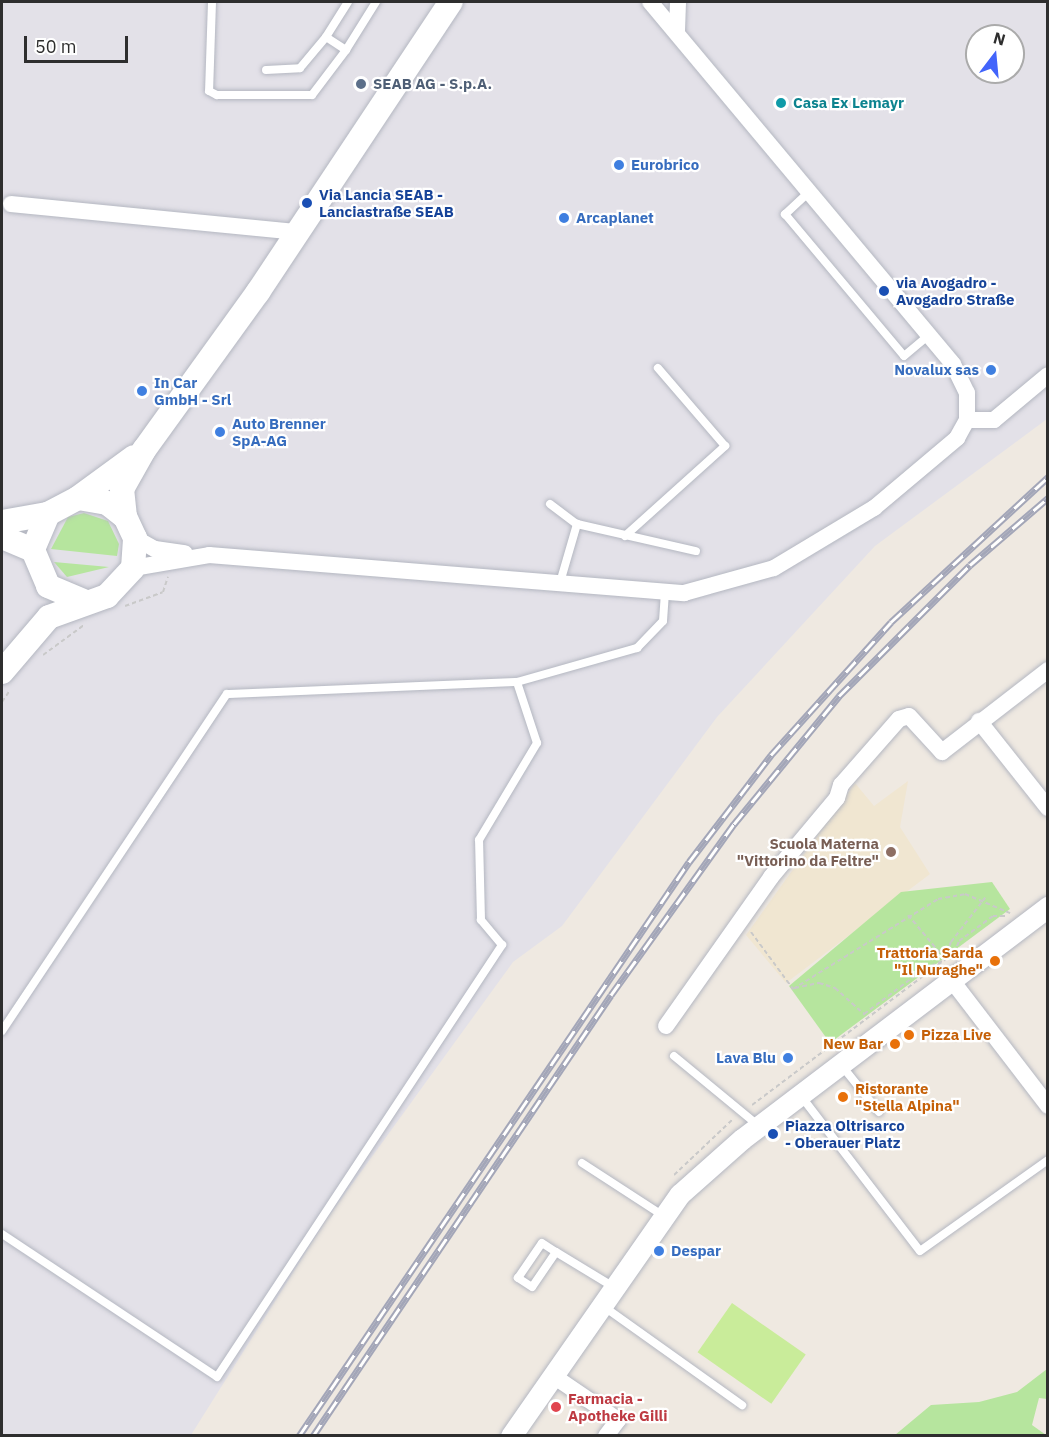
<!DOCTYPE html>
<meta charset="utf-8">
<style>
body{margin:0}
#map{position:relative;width:1049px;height:1437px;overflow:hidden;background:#efe9e1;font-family:"IBM Plex Sans",sans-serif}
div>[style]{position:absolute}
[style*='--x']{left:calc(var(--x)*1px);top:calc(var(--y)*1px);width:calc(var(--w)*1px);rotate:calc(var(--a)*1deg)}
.industrial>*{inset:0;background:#e3e1e8}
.education>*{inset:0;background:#f0e6d1}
.green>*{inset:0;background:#b6e59e}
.pitch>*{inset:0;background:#c9ec9a;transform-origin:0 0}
.path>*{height:2px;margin-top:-1px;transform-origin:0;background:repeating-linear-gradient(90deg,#c9c9c9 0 4.5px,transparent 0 7.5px)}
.roads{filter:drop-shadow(0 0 2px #b4b7c1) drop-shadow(0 0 2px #b4b7c1)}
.service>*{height:8px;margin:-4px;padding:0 4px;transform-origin:4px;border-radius:4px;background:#fff}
.minor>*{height:16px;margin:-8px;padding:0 8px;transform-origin:8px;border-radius:8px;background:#fff}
.tertiary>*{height:21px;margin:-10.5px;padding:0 10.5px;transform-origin:10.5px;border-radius:10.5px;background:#fff}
.secondary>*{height:24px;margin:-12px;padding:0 12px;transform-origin:12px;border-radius:12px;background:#fff}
.rail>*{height:7px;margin-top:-3.5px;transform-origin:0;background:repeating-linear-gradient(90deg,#fff 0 14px,#a3a6b8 0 28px);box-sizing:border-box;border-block:2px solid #a3a6b8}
.dots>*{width:16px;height:16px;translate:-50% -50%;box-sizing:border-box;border:3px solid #fff;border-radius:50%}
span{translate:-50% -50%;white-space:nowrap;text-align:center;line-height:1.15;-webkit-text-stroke:4.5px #fff;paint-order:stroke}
.service-label{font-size:15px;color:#4e5e75;font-weight:700}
.left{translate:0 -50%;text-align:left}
.culture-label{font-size:15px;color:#0d838f;font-weight:700}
.shop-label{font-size:15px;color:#366cbe;font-weight:700}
.right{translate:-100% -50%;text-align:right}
.transit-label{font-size:15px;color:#164399;font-weight:700}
.education-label{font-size:15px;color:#785e54;font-weight:700}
.food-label{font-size:15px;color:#c56008;font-weight:700}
.health-label{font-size:15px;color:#be3a42;font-weight:700}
.frame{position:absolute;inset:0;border:3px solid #2e2e2e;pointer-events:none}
.north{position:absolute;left:965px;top:24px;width:60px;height:60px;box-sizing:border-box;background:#fff;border:2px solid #ababab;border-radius:50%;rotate:16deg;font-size:16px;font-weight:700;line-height:24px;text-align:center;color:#2e2e2e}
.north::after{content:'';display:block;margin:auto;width:21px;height:27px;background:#4264fb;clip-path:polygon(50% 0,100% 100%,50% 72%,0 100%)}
.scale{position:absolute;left:24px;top:36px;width:104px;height:27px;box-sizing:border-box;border:3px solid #2e2e2e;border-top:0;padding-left:8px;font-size:18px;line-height:21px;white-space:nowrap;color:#2e2e2e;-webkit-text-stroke:4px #fff;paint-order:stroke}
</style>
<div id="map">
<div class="industrial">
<i style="clip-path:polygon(evenodd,2px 2px,1047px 2px,1047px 419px,875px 546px,717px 717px,562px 926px,513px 962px,326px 1220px,191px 1435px,2px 1435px,2px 2px,977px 36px,1013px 36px,1013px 72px,977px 72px,977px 36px)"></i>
</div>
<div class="education">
<i style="clip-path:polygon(908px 781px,900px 827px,930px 874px,786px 983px,746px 935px,855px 783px,874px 806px)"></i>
</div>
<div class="green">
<i style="clip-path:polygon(84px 513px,108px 521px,119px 544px,117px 556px,51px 549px,68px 517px)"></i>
<i style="clip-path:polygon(54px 562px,109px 567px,67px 577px)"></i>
<i style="clip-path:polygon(992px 882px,1010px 909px,830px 1043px,789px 986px,901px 892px)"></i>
<i style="clip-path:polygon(1047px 1369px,1047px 1399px,1039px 1398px,1032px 1425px,1046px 1435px,895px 1435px,931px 1405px,979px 1402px,1017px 1392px)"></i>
</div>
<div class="pitch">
<i style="left:732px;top:1303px;width:90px;height:60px;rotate:35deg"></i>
</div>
<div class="path">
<i style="--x:125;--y:606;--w:40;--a:-20.2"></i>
<i style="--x:163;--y:592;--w:16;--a:-72"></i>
<i style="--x:43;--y:655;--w:51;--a:-36.2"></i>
<i style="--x:2;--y:702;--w:14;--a:-56"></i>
<i style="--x:908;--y:915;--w:57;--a:49.9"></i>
<i style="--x:751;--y:932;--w:71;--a:53.6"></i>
<i style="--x:793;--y:989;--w:171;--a:-31.8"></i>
<i style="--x:938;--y:899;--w:27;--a:-10"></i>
<i style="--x:965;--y:894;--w:49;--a:22.9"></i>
<i style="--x:795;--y:988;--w:25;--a:-12"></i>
<i style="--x:819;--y:983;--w:17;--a:17"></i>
<i style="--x:835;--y:988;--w:40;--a:42"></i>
<i style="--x:864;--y:1014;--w:75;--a:-36.9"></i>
<i style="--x:924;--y:969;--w:23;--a:-23"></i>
<i style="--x:945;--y:960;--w:19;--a:-72"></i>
<i style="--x:951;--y:942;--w:56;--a:-52.3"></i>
<i style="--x:752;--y:1105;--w:253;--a:-37"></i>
<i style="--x:954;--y:953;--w:13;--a:-67"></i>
<i style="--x:959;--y:941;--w:42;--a:-36.3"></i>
<i style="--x:993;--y:916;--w:14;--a:0"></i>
<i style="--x:674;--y:1175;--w:81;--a:-43.5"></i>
</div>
<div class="roads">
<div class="service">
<i style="--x:212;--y:2;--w:89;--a:91.9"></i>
<i style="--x:209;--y:91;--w:9;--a:27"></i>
<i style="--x:217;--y:95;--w:95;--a:0"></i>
<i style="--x:312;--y:95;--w:56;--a:-52.9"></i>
<i style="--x:348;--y:2;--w:41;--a:122.2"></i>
<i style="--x:326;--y:37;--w:24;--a:33"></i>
<i style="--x:346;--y:50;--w:57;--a:-58"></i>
<i style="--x:266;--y:70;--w:34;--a:-3"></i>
<i style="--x:300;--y:68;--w:40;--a:-50"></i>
<i style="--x:809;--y:192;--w:33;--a:137"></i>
<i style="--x:785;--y:214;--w:185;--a:50"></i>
<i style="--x:904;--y:356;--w:33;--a:-40"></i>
<i style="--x:550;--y:504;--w:34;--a:37"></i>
<i style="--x:577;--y:524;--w:122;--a:12.8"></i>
<i style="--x:625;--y:536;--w:135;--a:-42"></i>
<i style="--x:725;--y:446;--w:103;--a:-130.7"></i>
<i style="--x:559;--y:586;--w:65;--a:-73.8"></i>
<i style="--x:2;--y:1031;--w:405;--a:-56.3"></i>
<i style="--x:227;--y:694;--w:290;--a:-2.4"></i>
<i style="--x:674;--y:1056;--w:110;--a:39.5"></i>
<i style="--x:842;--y:1066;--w:59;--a:51.2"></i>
<i style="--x:801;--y:1096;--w:195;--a:52.5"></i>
<i style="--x:920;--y:1251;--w:157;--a:-35.4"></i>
<i style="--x:582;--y:1163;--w:95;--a:33"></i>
<i style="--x:2;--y:1234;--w:258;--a:33.6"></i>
<i style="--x:217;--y:1377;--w:518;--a:-56.59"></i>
<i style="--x:502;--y:945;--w:33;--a:-130"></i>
<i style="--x:481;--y:920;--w:80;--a:-91.4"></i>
<i style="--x:479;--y:840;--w:113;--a:-59.1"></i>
<i style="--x:537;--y:743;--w:64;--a:-108.2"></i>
<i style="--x:517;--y:682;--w:125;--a:-15.8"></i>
<i style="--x:637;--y:648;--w:37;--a:-46"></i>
<i style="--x:663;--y:621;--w:28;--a:-86"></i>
<i style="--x:542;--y:1243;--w:17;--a:33"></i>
<i style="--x:556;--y:1252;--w:42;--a:124.4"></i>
<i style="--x:532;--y:1287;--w:17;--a:-147"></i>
<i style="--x:518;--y:1278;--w:42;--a:-55.6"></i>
<i style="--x:556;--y:1252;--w:66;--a:31.3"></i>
<i style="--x:603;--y:1306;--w:171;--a:35.5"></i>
</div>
<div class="minor">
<i style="--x:677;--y:31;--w:29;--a:-88"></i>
<i style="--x:11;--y:204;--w:288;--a:5.6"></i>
<i style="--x:967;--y:420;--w:27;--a:0"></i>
<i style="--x:994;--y:420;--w:70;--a:-39.8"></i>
<i style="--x:135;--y:538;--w:23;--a:29"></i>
<i style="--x:155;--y:549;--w:30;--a:8"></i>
<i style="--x:133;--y:568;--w:77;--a:-9.7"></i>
<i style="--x:209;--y:555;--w:477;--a:4.6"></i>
<i style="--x:684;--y:593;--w:93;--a:-15.5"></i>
<i style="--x:774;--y:568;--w:117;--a:-31"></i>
<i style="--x:874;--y:508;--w:109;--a:-40.1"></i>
<i style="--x:957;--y:438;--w:21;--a:-61"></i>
<i style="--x:967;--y:420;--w:27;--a:-90"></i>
<i style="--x:967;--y:393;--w:32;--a:-116"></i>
<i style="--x:953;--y:364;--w:472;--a:-129.9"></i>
<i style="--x:979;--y:721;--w:111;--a:51.6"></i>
<i style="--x:953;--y:982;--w:156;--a:52.5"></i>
<i style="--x:666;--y:1026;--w:182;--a:-54.8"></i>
<i style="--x:771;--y:877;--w:103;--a:-50.1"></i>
<i style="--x:837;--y:798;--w:14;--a:-73"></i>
<i style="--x:841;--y:785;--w:88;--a:-48.7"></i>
<i style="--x:899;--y:719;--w:10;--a:-17"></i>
<i style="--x:909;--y:716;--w:49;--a:47.5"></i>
<i style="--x:942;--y:752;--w:134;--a:-37.7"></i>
<i style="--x:552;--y:1375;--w:80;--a:34.3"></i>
<i style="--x:618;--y:1420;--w:20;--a:127"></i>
</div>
<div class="tertiary">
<i style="--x:511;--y:1436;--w:295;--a:-55.1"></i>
<i style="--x:680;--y:1194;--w:83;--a:-41.6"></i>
<i style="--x:742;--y:1139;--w:384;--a:-37.2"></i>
</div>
<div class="secondary">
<i style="--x:78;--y:498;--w:69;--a:-36.2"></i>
<i style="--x:125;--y:517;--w:28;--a:-96"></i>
<i style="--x:122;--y:489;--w:45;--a:-60.6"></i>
<i style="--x:144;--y:450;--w:195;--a:-54.2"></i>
<i style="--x:258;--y:292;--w:348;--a:-56.4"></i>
<i style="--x:2;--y:522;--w:47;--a:-9.9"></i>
<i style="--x:2;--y:537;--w:34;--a:23"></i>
<i style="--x:2;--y:672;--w:72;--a:-49.5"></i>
<i style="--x:49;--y:617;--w:62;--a:-19.9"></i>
<i style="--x:107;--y:596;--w:38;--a:-47"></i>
<i style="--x:133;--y:568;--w:30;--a:-86"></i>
<i style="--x:135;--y:538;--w:23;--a:-115"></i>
<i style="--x:125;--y:517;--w:23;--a:-142"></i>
<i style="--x:107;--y:503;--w:29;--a:-170"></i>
<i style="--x:78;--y:498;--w:34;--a:152"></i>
<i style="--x:48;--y:514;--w:39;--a:113"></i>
<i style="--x:33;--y:550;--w:39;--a:67"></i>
<i style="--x:48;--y:586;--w:38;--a:23"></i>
</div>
</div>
<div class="rail">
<i style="--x:299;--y:1436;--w:694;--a:-55.81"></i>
<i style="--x:689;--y:862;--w:135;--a:-52.5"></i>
<i style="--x:771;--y:755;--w:179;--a:-47.9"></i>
<i style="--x:891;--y:622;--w:214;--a:-42.7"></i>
<i style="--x:313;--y:1436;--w:532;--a:-55.95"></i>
<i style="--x:611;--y:995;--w:211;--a:-54.3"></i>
<i style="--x:734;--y:824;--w:166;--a:-50.6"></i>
<i style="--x:839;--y:696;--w:185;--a:-45"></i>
<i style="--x:970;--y:565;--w:103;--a:-40.7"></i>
</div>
<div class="dots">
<i style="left:361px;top:84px;background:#5c6f8a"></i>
<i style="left:781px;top:103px;background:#0f9aa8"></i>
<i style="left:619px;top:165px;background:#3f7fe0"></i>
<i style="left:307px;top:203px;background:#1a4fb4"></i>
<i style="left:564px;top:218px;background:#3f7fe0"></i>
<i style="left:884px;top:291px;background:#1a4fb4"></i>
<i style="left:991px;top:370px;background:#3f7fe0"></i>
<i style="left:142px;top:391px;background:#3f7fe0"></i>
<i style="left:220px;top:432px;background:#3f7fe0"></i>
<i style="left:891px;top:852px;background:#8d6e63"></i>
<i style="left:995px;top:961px;background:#e8710a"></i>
<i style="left:909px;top:1035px;background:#e8710a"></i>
<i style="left:895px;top:1044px;background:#e8710a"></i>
<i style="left:788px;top:1058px;background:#3f7fe0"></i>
<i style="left:843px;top:1097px;background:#e8710a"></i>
<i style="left:773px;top:1134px;background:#1a4fb4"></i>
<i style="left:659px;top:1251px;background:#3f7fe0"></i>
<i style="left:556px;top:1407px;background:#e0444e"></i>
</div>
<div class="service-label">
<span class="left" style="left:373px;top:84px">SEAB AG - S.p.A.</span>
</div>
<div class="culture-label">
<span class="left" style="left:793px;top:103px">Casa Ex Lemayr</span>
</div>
<div class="shop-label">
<span class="left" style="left:631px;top:165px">Eurobrico</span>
<span class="left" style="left:576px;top:218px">Arcaplanet</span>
<span class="right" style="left:979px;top:370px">Novalux sas</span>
<span class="left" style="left:154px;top:391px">In Car<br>GmbH - Srl</span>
<span class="left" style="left:232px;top:432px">Auto Brenner<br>SpA-AG</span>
<span class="right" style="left:776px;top:1058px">Lava Blu</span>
<span class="left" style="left:671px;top:1251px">Despar</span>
</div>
<div class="transit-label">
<span class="left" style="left:319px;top:203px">Via Lancia SEAB -<br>Lanciastraße SEAB</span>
<span class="left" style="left:896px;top:291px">via Avogadro -<br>Avogadro Straße</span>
<span class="left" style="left:785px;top:1134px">Piazza Oltrisarco<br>- Oberauer Platz</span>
</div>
<div class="education-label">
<span class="right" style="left:879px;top:852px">Scuola Materna<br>"Vittorino da Feltre"</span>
</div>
<div class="food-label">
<span class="right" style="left:983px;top:961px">Trattoria Sarda<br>"Il Nuraghe"</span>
<span class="left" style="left:921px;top:1035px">Pizza Live</span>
<span class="right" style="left:883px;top:1044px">New Bar</span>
<span class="left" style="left:855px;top:1097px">Ristorante<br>"Stella Alpina"</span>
</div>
<div class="health-label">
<span class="left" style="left:568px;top:1407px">Farmacia -<br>Apotheke Gilli</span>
</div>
<div class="frame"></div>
<div class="north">N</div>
<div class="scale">50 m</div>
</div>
